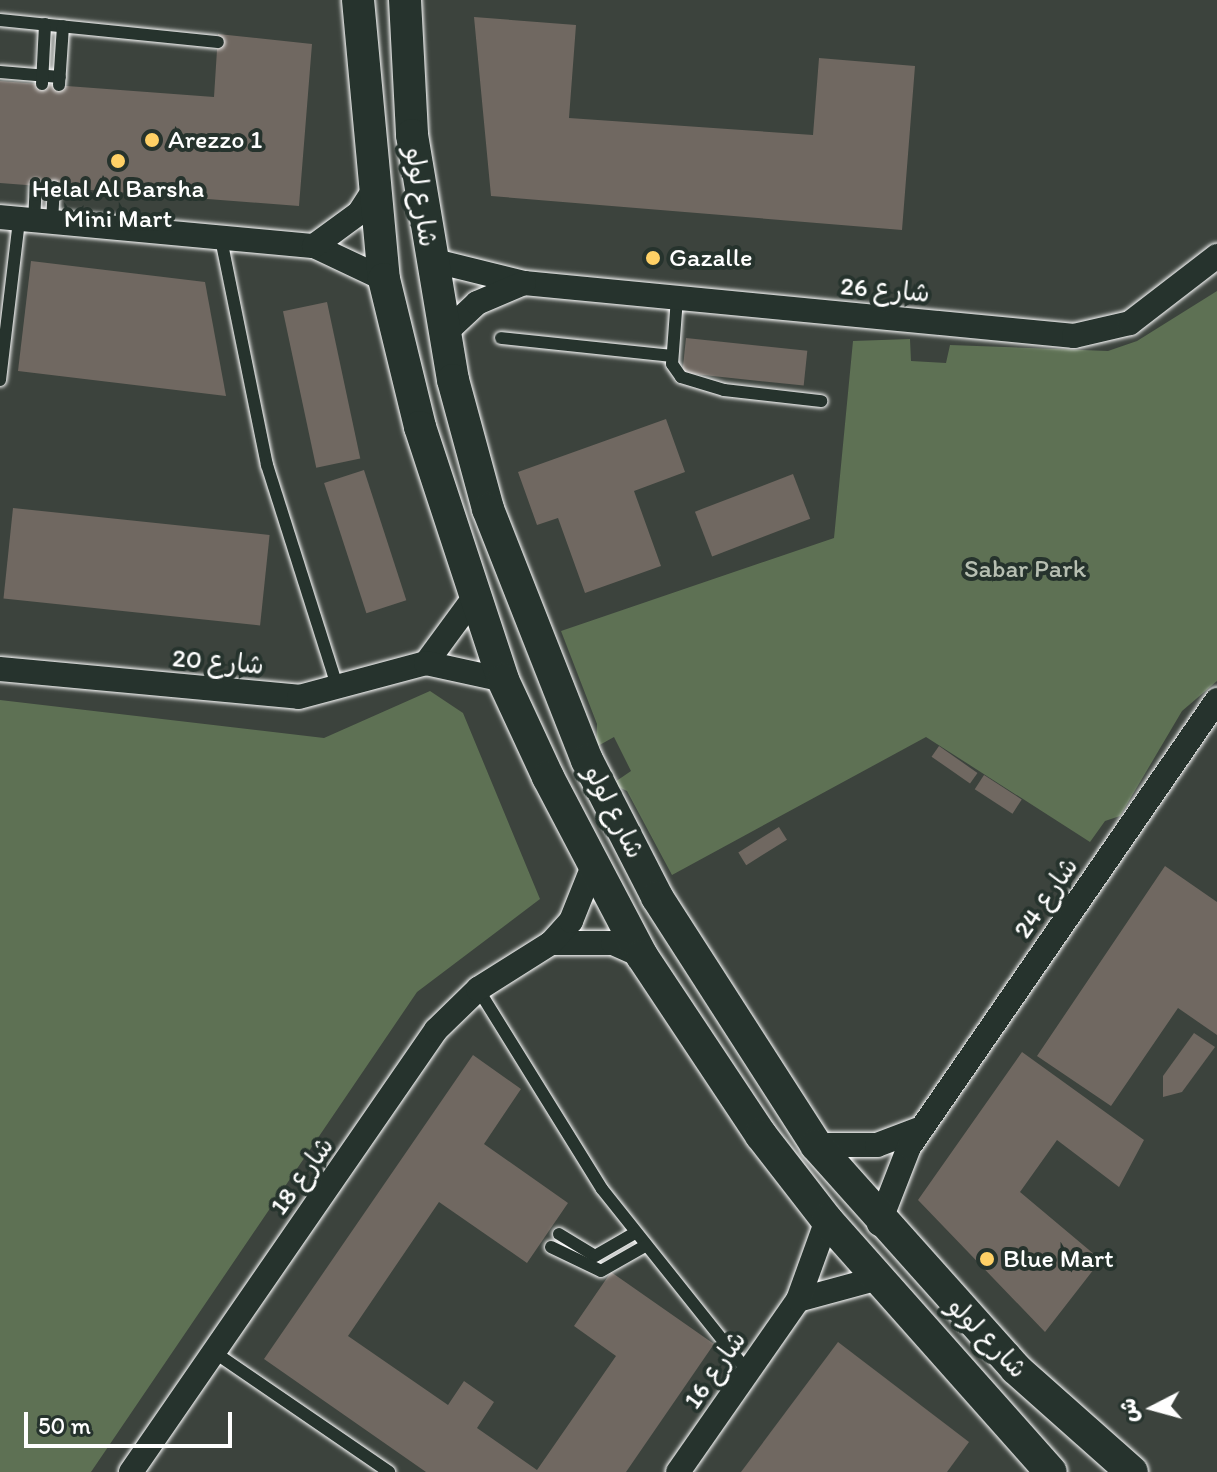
<!DOCTYPE html>
<meta charset="utf-8">
<style>
body{margin:0}
#map{position:relative;width:1217px;height:1472px;overflow:hidden;background:#3c433d;font-family:Itim,"Playpen Sans Arabic",sans-serif}
div>[style]{position:absolute}
[style*='--x']{left:calc(var(--x)*1px);top:calc(var(--y)*1px);width:calc(var(--w)*1px);rotate:calc(var(--a)*1deg)}
.green>*{inset:0;background:#5e7154}
.building>*{inset:0;background:#706861;transform-origin:0 0}
.roads{filter:drop-shadow(0 0 2px #fff) drop-shadow(0 0 2px #fff)}
.lane>*{height:12px;margin:-6px;padding:0 6px;transform-origin:6px;border-radius:6px;background:#26332d}
.street>*{height:24px;margin:-12px;padding:0 12px;transform-origin:12px;border-radius:12px;background:#26332d}
.secondary>*{height:32px;margin:-16px;padding:0 16px;transform-origin:16px;border-radius:16px;background:#26332d}
.dots>*{width:22px;height:22px;translate:-50% -50%;box-sizing:border-box;border:4px solid #26332d;border-radius:50%}
span{translate:-50% -50%;white-space:nowrap;text-align:center;line-height:1.15;-webkit-text-stroke:8px #26332d;paint-order:stroke}
.poi-label{font-size:26px;color:#fff}
.left{translate:0 -50%;text-align:left}
.street-label{font-size:26px;color:#fff}
.park-label{font-size:26px;color:#b7bfb2}
.north{position:absolute;left:1113px;top:1368px;width:80px;height:80px;-webkit-text-stroke:6px #26332d;paint-order:stroke;rotate:264deg;font-size:22px;font-weight:700;line-height:32px;text-align:center;color:#fff}
.north::after{content:'';display:block;margin:auto;width:28px;height:36px;background:#fff;clip-path:polygon(50% 0,100% 100%,50% 72%,0 100%)}
.scale{position:absolute;left:24px;top:1412px;width:208px;height:36px;box-sizing:border-box;border:4px solid #fff;border-top:0;padding-left:10px;font-size:24px;line-height:28px;white-space:nowrap;color:#fff;-webkit-text-stroke:6px #26332d;paint-order:stroke}
</style>
<div id="map">
<div class="green">
<i style="clip-path:polygon(1217px 291px,1217px 681px,1182px 711px,1120px 816px,1105px 821px,1090px 842px,926px 737px,672px 875px,627px 791px,612px 784px,631px 771px,614px 737px,596px 747px,597px 724px,561px 631px,834px 538px,853px 341px,910px 339px,911px 361px,946px 363px,950px 345px,1108px 351px,1137px 341px)"></i>
<i style="clip-path:polygon(430px 691px,463px 713px,540px 899px,417px 992px,91px 1472px,0 1472px,0 700px,324px 738px)"></i>
</div>
<div class="building">
<i style="clip-path:polygon(474px 17px,576px 25px,569px 118px,813px 135px,819px 58px,915px 66px,902px 230px,491px 196px)"></i>
<i style="clip-path:polygon(218px 34px,312px 44px,299px 206px,0 183px,0 81px,214px 97px)"></i>
<i style="clip-path:polygon(31px 261px,205px 282px,226px 396px,18px 371px)"></i>
<i style="left:327px;top:302px;width:160px;height:45px;rotate:78deg"></i>
<i style="left:686px;top:338px;width:122px;height:35px;rotate:6deg"></i>
<i style="clip-path:polygon(666px 419px,685px 472px,634px 491px,661px 566px,585px 593px,558px 518px,537px 525px,518px 472px)"></i>
<i style="left:364px;top:470px;width:137px;height:42px;rotate:72deg"></i>
<i style="left:793px;top:474px;width:48px;height:105px;rotate:69deg"></i>
<i style="left:13px;top:508px;width:258px;height:91px;rotate:6deg"></i>
<i style="left:939px;top:746px;width:47px;height:13px;rotate:35deg"></i>
<i style="left:984px;top:775px;width:45px;height:17px;rotate:33deg"></i>
<i style="left:779px;top:827px;width:15px;height:48px;rotate:58deg"></i>
<i style="clip-path:polygon(1165px 866px,1217px 902px,1217px 1035px,1178px 1008px,1111px 1106px,1037px 1056px)"></i>
<i style="clip-path:polygon(1194px 1033px,1215px 1047px,1182px 1092px,1163px 1097px,1163px 1076px)"></i>
<i style="clip-path:polygon(1022px 1052px,1144px 1140px,1119px 1187px,1057px 1140px,1020px 1192px,1101px 1260px,1045px 1332px,918px 1200px)"></i>
<i style="clip-path:polygon(473px 1055px,521px 1089px,484px 1144px,568px 1203px,527px 1263px,439px 1202px,348px 1336px,448px 1405px,464px 1381px,494px 1402px,477px 1428px,537px 1470px,616px 1356px,574px 1326px,611px 1272px,714px 1344px,626px 1472px,426px 1472px,264px 1359px)"></i>
<i style="clip-path:polygon(838px 1342px,969px 1442px,947px 1472px,741px 1472px)"></i>
</div>
<div class="roads">
<div class="lane">
<i style="--x:0;--y:20;--w:219;--a:5.8"></i>
<i style="--x:0;--y:72;--w:60;--a:4.8"></i>
<i style="--x:42;--y:84;--w:60;--a:-87.1"></i>
<i style="--x:59;--y:85;--w:59;--a:-86.1"></i>
<i style="--x:34;--y:221;--w:35;--a:-87"></i>
<i style="--x:52;--y:223;--w:36;--a:-87"></i>
<i style="--x:221;--y:239;--w:231;--a:78.5"></i>
<i style="--x:267;--y:465;--w:235;--a:72.4"></i>
<i style="--x:677;--y:298;--w:66;--a:94.3"></i>
<i style="--x:672;--y:364;--w:16;--a:55"></i>
<i style="--x:681;--y:377;--w:45;--a:16.8"></i>
<i style="--x:724;--y:390;--w:98;--a:6.5"></i>
<i style="--x:501;--y:338;--w:171;--a:6"></i>
<i style="--x:0;--y:380;--w:161;--a:-83.2"></i>
<i style="--x:478;--y:989;--w:235;--a:58.2"></i>
<i style="--x:602;--y:1189;--w:234;--a:51.4"></i>
<i style="--x:559;--y:1234;--w:42;--a:31.4"></i>
<i style="--x:595;--y:1256;--w:46;--a:-29.9"></i>
<i style="--x:551;--y:1247;--w:55;--a:25.6"></i>
<i style="--x:601;--y:1271;--w:51;--a:-29.6"></i>
<i style="--x:211;--y:1350;--w:216;--a:34.4"></i>
</div>
<div class="street">
<i style="--x:0;--y:217;--w:315;--a:5.3"></i>
<i style="--x:314;--y:246;--w:77;--a:25.2"></i>
<i style="--x:314;--y:246;--w:56;--a:-36.3"></i>
<i style="--x:359;--y:213;--w:27;--a:-57"></i>
<i style="--x:431;--y:260;--w:96;--a:13.9"></i>
<i style="--x:524;--y:283;--w:553;--a:5.5"></i>
<i style="--x:1074;--y:336;--w:57;--a:-13.1"></i>
<i style="--x:1130;--y:323;--w:110;--a:-37.6"></i>
<i style="--x:444;--y:334;--w:45;--a:-43.2"></i>
<i style="--x:477;--y:303;--w:51;--a:-23.1"></i>
<i style="--x:426;--y:663;--w:79;--a:-53.7"></i>
<i style="--x:0;--y:669;--w:300;--a:5.3"></i>
<i style="--x:299;--y:697;--w:131;--a:-15"></i>
<i style="--x:426;--y:663;--w:79;--a:12.4"></i>
<i style="--x:551;--y:943;--w:62;--a:0"></i>
<i style="--x:613;--y:943;--w:32;--a:24"></i>
<i style="--x:816;--y:1145;--w:61;--a:0"></i>
<i style="--x:877;--y:1145;--w:48;--a:-20.7"></i>
<i style="--x:879;--y:1224;--w:83;--a:-68.7"></i>
<i style="--x:909;--y:1147;--w:543;--a:-55.43"></i>
<i style="--x:798;--y:1300;--w:84;--a:-15.2"></i>
<i style="--x:131;--y:1472;--w:537;--a:-55.39"></i>
<i style="--x:436;--y:1030;--w:59;--a:-44.3"></i>
<i style="--x:478;--y:989;--w:86;--a:-32.2"></i>
<i style="--x:551;--y:943;--w:30;--a:-48"></i>
<i style="--x:571;--y:921;--w:59;--a:-68.2"></i>
<i style="--x:678;--y:1472;--w:210;--a:-55.1"></i>
<i style="--x:798;--y:1300;--w:85;--a:-70.1"></i>
</div>
<div class="secondary">
<i style="--x:358;--y:0;--w:280;--a:84.7"></i>
<i style="--x:384;--y:279;--w:152;--a:76.3"></i>
<i style="--x:420;--y:427;--w:266;--a:71.8"></i>
<i style="--x:503;--y:680;--w:107;--a:65.1"></i>
<i style="--x:548;--y:777;--w:202;--a:62.3"></i>
<i style="--x:642;--y:956;--w:215;--a:56.4"></i>
<i style="--x:761;--y:1135;--w:108;--a:52.2"></i>
<i style="--x:827;--y:1220;--w:337;--a:48.4"></i>
<i style="--x:405;--y:0;--w:135;--a:87"></i>
<i style="--x:412;--y:135;--w:248;--a:80.5"></i>
<i style="--x:453;--y:380;--w:134;--a:74.8"></i>
<i style="--x:488;--y:509;--w:270;--a:68.5"></i>
<i style="--x:587;--y:760;--w:154;--a:62.9"></i>
<i style="--x:657;--y:897;--w:295;--a:57.3"></i>
<i style="--x:816;--y:1145;--w:300;--a:48.2"></i>
<i style="--x:1016;--y:1369;--w:155;--a:41.6"></i>
</div>
</div>
<div class="dots">
<i style="left:152px;top:140px;background:#ffd166"></i>
<i style="left:118px;top:161px;background:#ffd166"></i>
<i style="left:653px;top:258px;background:#ffd166"></i>
<i style="left:987px;top:1259px;background:#ffd166"></i>
</div>
<div class="poi-label">
<span class="left" style="left:168px;top:140px">Arezzo 1</span>
<span style="left:118px;top:204px">Helal Al Barsha<br>Mini Mart</span>
<span class="left" style="left:669px;top:258px">Gazalle</span>
<span class="left" style="left:1003px;top:1259px">Blue Mart</span>
</div>
<div class="street-label">
<span style="left:421px;top:197px;rotate:82deg">شارع لولو</span>
<span style="left:885px;top:290px;rotate:5deg">شارع 26</span>
<span style="left:218px;top:662px;rotate:5deg">شارع 20</span>
<span style="left:614px;top:812px;rotate:63deg">شارع لولو</span>
<span style="left:1046px;top:898px;rotate:-55deg">شارع 24</span>
<span style="left:302px;top:1176px;rotate:-54deg">شارع 18</span>
<span style="left:987px;top:1338px;rotate:46deg">شارع لولو</span>
<span style="left:715px;top:1370px;rotate:-55deg">شارع 16</span>
</div>
<div class="park-label">
<span style="left:1025px;top:569px">Sabar Park</span>
</div>
<div class="north">ش</div>
<div class="scale">50 m</div>
</div>
